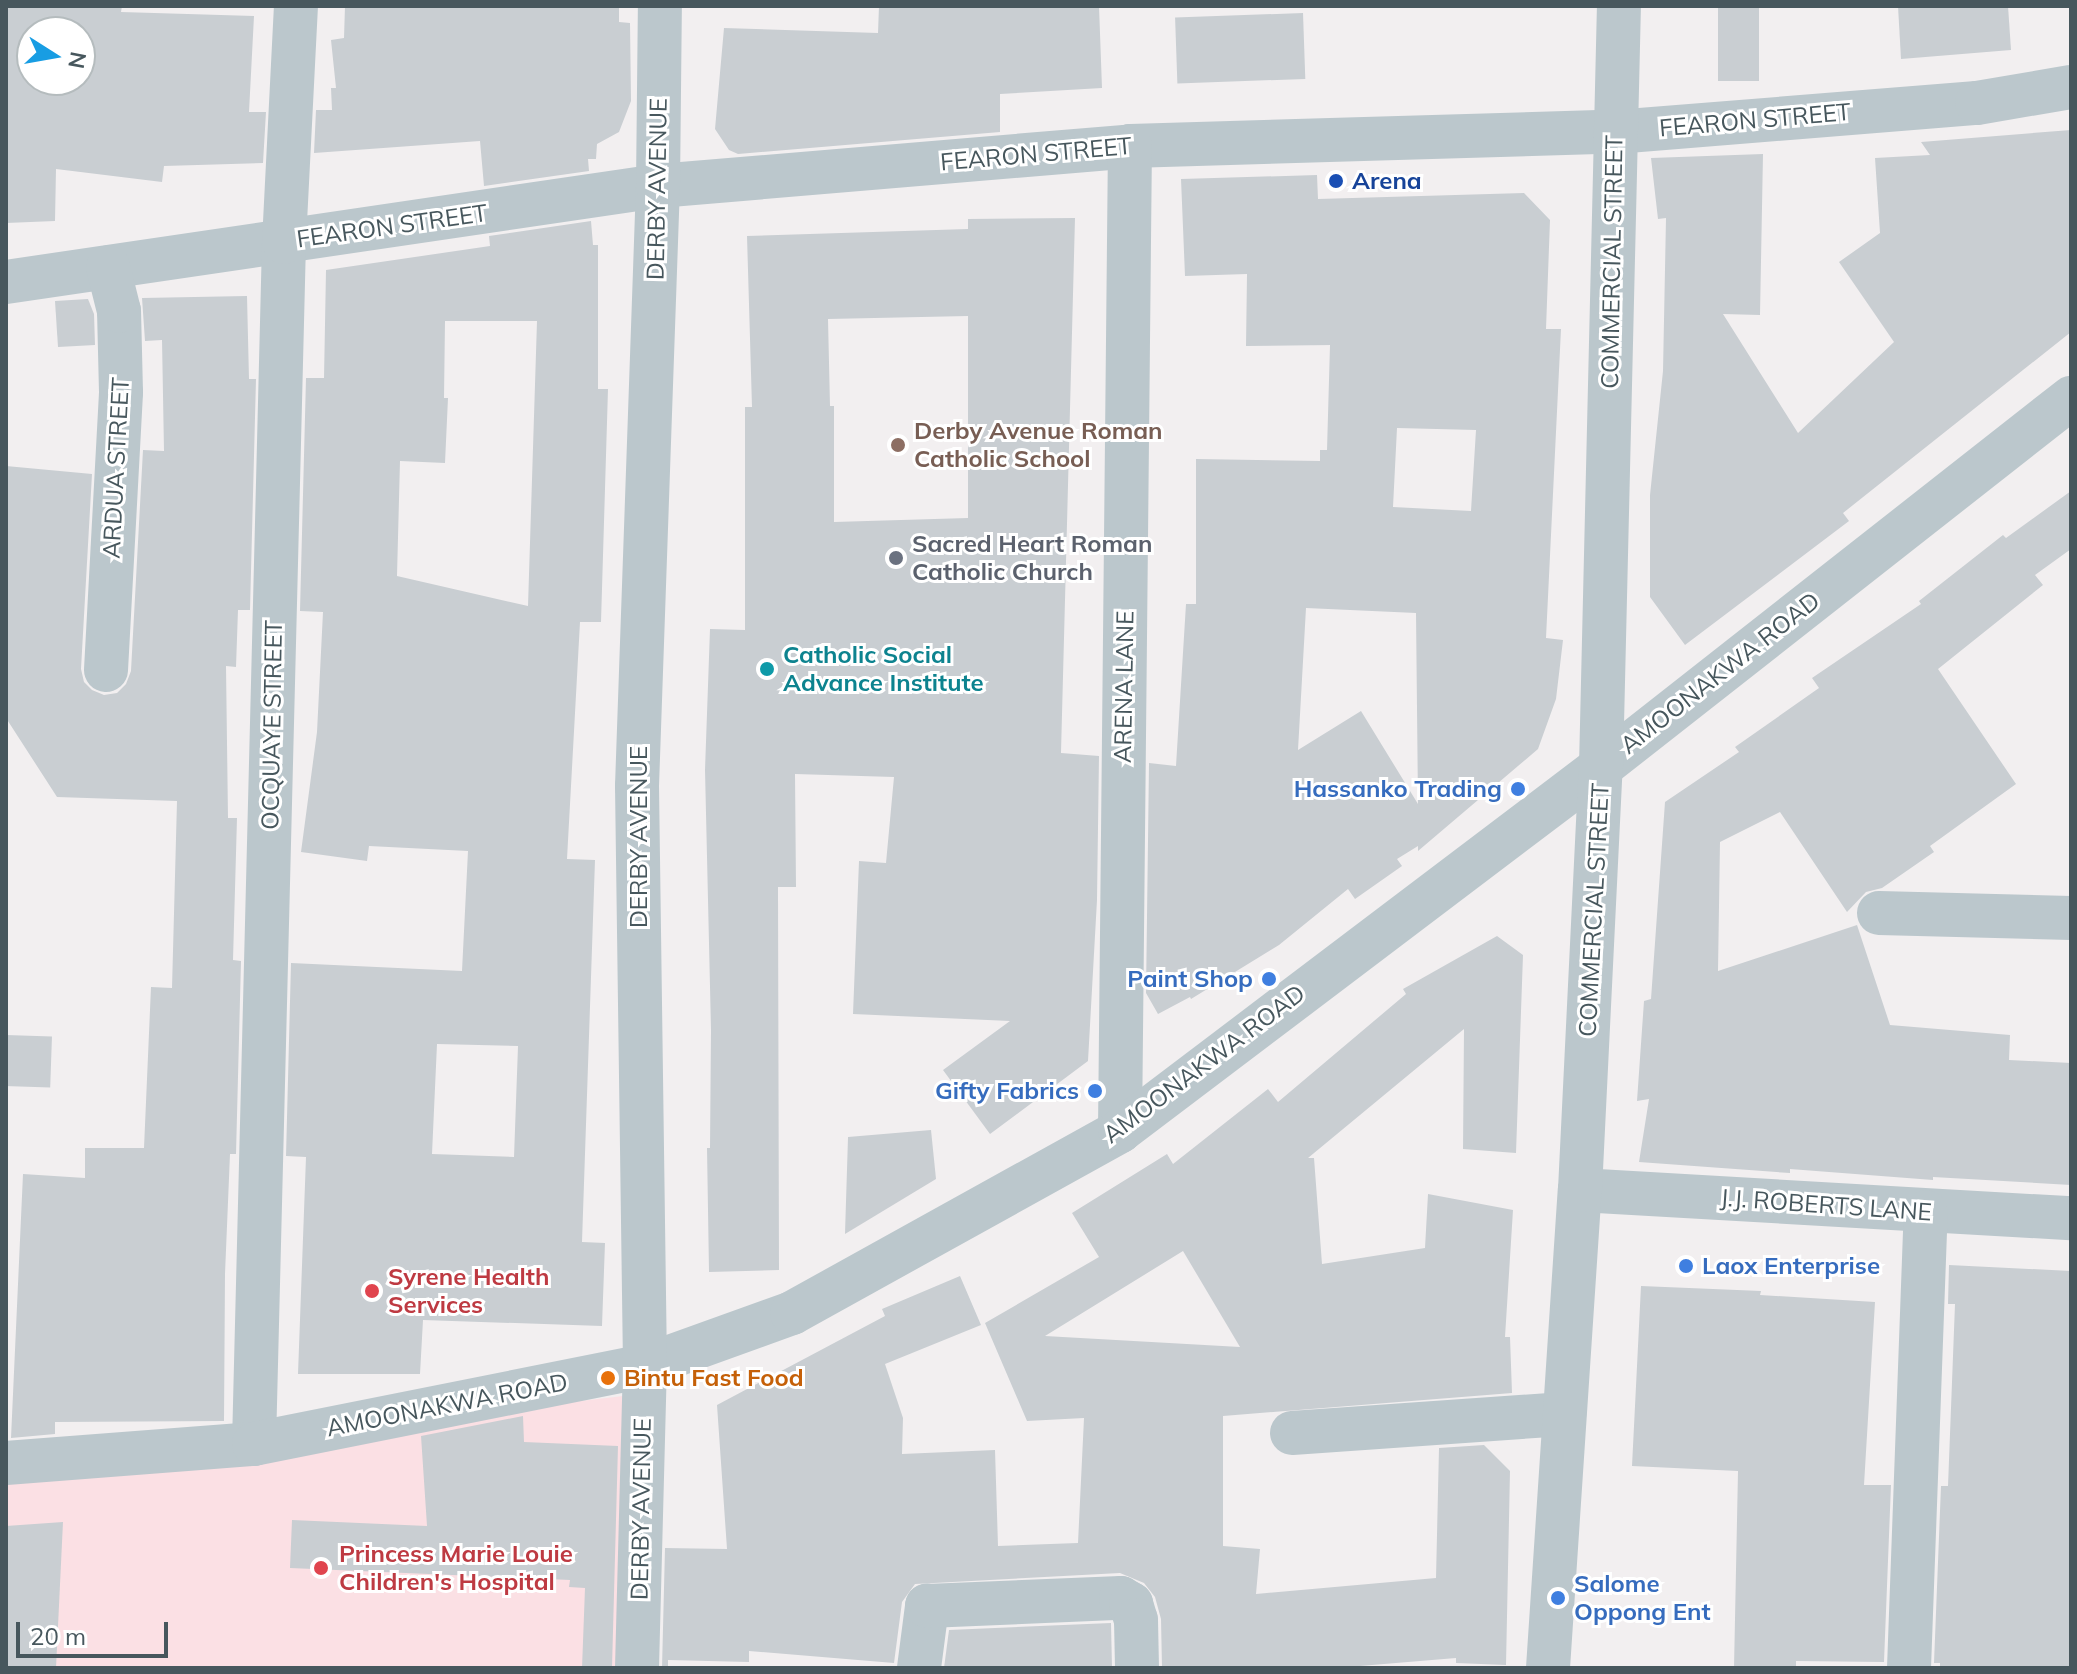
<!DOCTYPE html>
<style>
body{margin:0}
#map{position:relative;width:2077px;height:1674px;overflow:hidden;background:#f2eff0;font-family:Mulish,sans-serif}
div>[style]{position:absolute}
[style*='--x']{left:calc(var(--x)*1px);top:calc(var(--y)*1px);width:calc(var(--w)*1px);rotate:calc(var(--a)*1deg)}
.medical>*{inset:0;background:#fbe0e4}
.building>*{inset:0;background:#c9ced2;transform-origin:0 0}
.minor>*{height:44px;margin:-22px;padding:0 22px;transform-origin:22px;border-radius:22px;background:#bbc7cc}
.dots>*{width:22px;height:22px;translate:-50% -50%;box-sizing:border-box;border:4px solid #fff;border-radius:50%}
span{translate:-50% -50%;white-space:nowrap;text-align:center;line-height:1.15;-webkit-text-stroke:6px #fff;paint-order:stroke}
.street-label{font-size:24px;color:#47575d}
.transit-label{font-size:24px;color:#164399;font-weight:700}
.left{translate:0 -50%;text-align:left}
.education-label{font-size:24px;color:#785e54;font-weight:700}
.worship-label{font-size:24px;color:#5b616d;font-weight:700}
.culture-label{font-size:24px;color:#0d838f;font-weight:700}
.shop-label{font-size:24px;color:#366cbe;font-weight:700}
.right{translate:-100% -50%;text-align:right}
.health-label{font-size:24px;color:#be3a42;font-weight:700}
.food-label{font-size:24px;color:#c56008;font-weight:700}
.frame{position:absolute;inset:0;border:8px solid #47575d;pointer-events:none}
.north{position:absolute;left:16px;top:16px;width:80px;height:80px;box-sizing:border-box;background:#fff;border:2px solid #b5bcbe;border-radius:50%;rotate:101deg;font-size:22px;font-weight:700;line-height:32px;text-align:center;color:#47575d}
.north::after{content:'';display:block;margin:auto;width:28px;height:36px;background:#189de3;clip-path:polygon(50% 0,100% 100%,50% 72%,0 100%)}
.scale{position:absolute;left:16px;top:1622px;width:152px;height:36px;box-sizing:border-box;border:4px solid #47575d;border-top:0;padding-left:10px;font-size:24px;line-height:28px;white-space:nowrap;color:#47575d;-webkit-text-stroke:6px #fff;paint-order:stroke}
</style>
<div id="map">
<div class="medical">
<i style="clip-path:polygon(640px 1394px,634px 1668px,6px 1668px,6px 1469px)"></i>
</div>
<div class="building">
<i style="clip-path:polygon(evenodd,6px 6px,122px 6px,121px 12px,254px 16px,249px 112px,266px 112px,263px 163px,164px 166px,162px 182px,56px 169px,55px 221px,6px 223px,6px 6px,32px 32px,80px 32px,80px 80px,32px 80px,32px 32px)"></i>
<i style="clip-path:polygon(345px 6px,619px 6px,619px 22px,630px 23px,631px 101px,619px 132px,597px 144px,596px 159px,588px 159px,589px 171px,484px 186px,480px 141px,314px 153px,316px 110px,332px 110px,331px 88px,336px 88px,331px 40px,344px 38px)"></i>
<i style="clip-path:polygon(879px 6px,1099px 6px,1102px 88px,1000px 94px,1000px 132px,738px 154px,729px 150px,715px 129px,724px 28px,878px 33px)"></i>
<i style="left:1718px;top:6px;width:41px;height:75px"></i>
<i style="clip-path:polygon(1898px 6px,2008px 6px,2011px 50px,1901px 59px)"></i>
<i style="left:1303px;top:13px;width:66px;height:128px;rotate:88deg"></i>
<i style="clip-path:polygon(2071px 130px,2071px 332px,1843px 513px,1849px 521px,1685px 645px,1650px 597px,1650px 495px,1663px 371px,1666px 218px,1658px 219px,1651px 158px,1763px 154px,1760px 315px,1723px 314px,1798px 433px,1894px 342px,1839px 262px,1880px 233px,1875px 158px,1930px 155px,1921px 142px)"></i>
<i style="clip-path:polygon(evenodd,1317px 175px,1318px 199px,1524px 193px,1550px 220px,1546px 329px,1561px 329px,1546px 638px,1563px 640px,1556px 699px,1538px 749px,1418px 851px,1418px 846px,1397px 859px,1402px 866px,1355px 899px,1348px 889px,1279px 945px,1191px 999px,1190px 997px,1158px 1014px,1146px 993px,1149px 763px,1176px 766px,1186px 604px,1196px 604px,1196px 459px,1320px 461px,1320px 450px,1327px 450px,1330px 345px,1246px 346px,1247px 274px,1185px 276px,1181px 179px,1317px 175px,1397px 428px,1476px 430px,1471px 511px,1393px 507px,1397px 428px,1317px 175px,1306px 608px,1416px 613px,1418px 804px,1361px 711px,1298px 750px,1306px 608px)"></i>
<i style="clip-path:polygon(evenodd,1075px 218px,1061px 753px,1099px 756px,1097px 900px,1088px 1061px,990px 1134px,943px 1070px,1010px 1021px,853px 1014px,859px 861px,886px 863px,894px 777px,795px 774px,796px 887px,778px 887px,779px 1270px,709px 1272px,707px 1148px,710px 1148px,711px 1030px,705px 770px,710px 629px,745px 630px,745px 407px,752px 407px,747px 236px,968px 229px,968px 219px,1075px 218px,968px 316px,968px 518px,834px 522px,834px 406px,830px 406px,828px 319px,968px 316px)"></i>
<i style="clip-path:polygon(evenodd,591px 221px,593px 245px,598px 245px,598px 389px,608px 389px,601px 622px,580px 622px,567px 859px,595px 860px,582px 1242px,605px 1243px,602px 1326px,423px 1320px,420px 1374px,298px 1374px,306px 1157px,286px 1156px,291px 963px,462px 971px,468px 851px,369px 846px,367px 861px,301px 852px,317px 732px,323px 612px,300px 611px,306px 378px,324px 378px,326px 270px,490px 246px,489px 236px,591px 221px,445px 321px,537px 321px,528px 606px,397px 576px,400px 461px,445px 463px,448px 398px,444px 398px,445px 321px,591px 221px,437px 1044px,518px 1046px,514px 1157px,432px 1154px,437px 1044px)"></i>
<i style="clip-path:polygon(247px 296px,249px 379px,256px 379px,250px 610px,238px 610px,236px 667px,226px 666px,228px 818px,237px 818px,233px 960px,241px 961px,236px 1154px,230px 1154px,225px 1274px,224px 1421px,55px 1422px,55px 1434px,11px 1438px,23px 1174px,85px 1178px,85px 1148px,144px 1148px,151px 987px,172px 988px,177px 801px,57px 797px,6px 718px,6px 466px,92px 474px,81px 669px,84px 682px,92px 690px,104px 695px,117px 693px,126px 684px,131px 671px,143px 450px,164px 451px,162px 340px,145px 341px,142px 298px)"></i>
<i style="clip-path:polygon(88px 299px,94px 314px,95px 345px,58px 347px,55px 301px)"></i>
<i style="clip-path:polygon(2071px 491px,2071px 549px,2035px 575px,2043px 585px,1938px 669px,2016px 784px,1930px 846px,1934px 852px,1882px 888px,1866px 892px,1847px 912px,1780px 812px,1720px 842px,1718px 971px,1857px 925px,1890px 1025px,2010px 1035px,2009px 1060px,2071px 1063px,2071px 1185px,1933px 1177px,1933px 1180px,1790px 1169px,1790px 1173px,1639px 1162px,1649px 1099px,1637px 1101px,1644px 1001px,1651px 999px,1665px 802px,1739px 752px,1735px 747px,1819px 688px,1812px 678px,1921px 604px,1919px 601px,2003px 535px,2006px 538px)"></i>
<i style="clip-path:polygon(evenodd,1497px 936px,1523px 955px,1516px 1153px,1463px 1149px,1464px 1029px,1308px 1158px,1314px 1158px,1322px 1264px,1425px 1248px,1428px 1194px,1513px 1210px,1505px 1337px,1510px 1337px,1512px 1393px,1223px 1416px,1223px 1546px,1260px 1549px,1256px 1594px,1436px 1578px,1439px 1448px,1484px 1445px,1510px 1471px,1506px 1665px,1456px 1663px,1456px 1658px,1336px 1668px,1162px 1668px,1161px 1619px,1155px 1597px,1144px 1583px,1120px 1573px,915px 1584px,902px 1602px,894px 1663px,749px 1651px,749px 1662px,668px 1660px,668px 1668px,662px 1668px,665px 1548px,727px 1549px,717px 1405px,885px 1316px,882px 1309px,960px 1276px,981px 1325px,885px 1364px,903px 1418px,902px 1454px,995px 1450px,998px 1546px,1078px 1543px,1084px 1418px,1027px 1421px,985px 1323px,1099px 1257px,1072px 1213px,1167px 1154px,1173px 1164px,1268px 1089px,1278px 1102px,1406px 994px,1403px 989px,1497px 936px,1183px 1251px,1240px 1347px,1045px 1336px,1183px 1251px)"></i>
<i style="left:6px;top:1035px;width:46px;height:51px;rotate:2deg"></i>
<i style="clip-path:polygon(931px 1130px,936px 1179px,845px 1234px,848px 1137px)"></i>
<i style="clip-path:polygon(1949px 1265px,2071px 1271px,2071px 1668px,1940px 1668px,1940px 1663px,1934px 1663px,1941px 1486px,1948px 1486px,1955px 1304px,1948px 1304px)"></i>
<i style="clip-path:polygon(1641px 1286px,1761px 1291px,1760px 1295px,1875px 1302px,1864px 1485px,1891px 1485px,1884px 1662px,1796px 1661px,1796px 1668px,1734px 1668px,1738px 1471px,1632px 1466px)"></i>
<i style="clip-path:polygon(523px 1416px,524px 1442px,618px 1446px,612px 1668px,582px 1668px,585px 1588px,569px 1587px,570px 1580px,290px 1568px,292px 1520px,427px 1526px,421px 1436px)"></i>
<i style="clip-path:polygon(63px 1522px,56px 1668px,6px 1668px,6px 1526px)"></i>
<i style="clip-path:polygon(1111px 1623px,1112px 1668px,944px 1668px,949px 1630px)"></i>
</div>
<div class="minor">
<i style="--x:6;--y:282;--w:659;--a:-8.38"></i>
<i style="--x:658;--y:186;--w:474;--a:-4.8"></i>
<i style="--x:1130;--y:146;--w:485;--a:-1.7"></i>
<i style="--x:1615;--y:132;--w:363;--a:-4.6"></i>
<i style="--x:1977;--y:103;--w:95;--a:-9.7"></i>
<i style="--x:106;--y:670;--w:278;--a:-86.9"></i>
<i style="--x:121;--y:392;--w:81;--a:-91.4"></i>
<i style="--x:119;--y:311;--w:45;--a:-104"></i>
<i style="--x:1879;--y:913;--w:192;--a:1.5"></i>
<i style="--x:1120;--y:1131;--w:985;--a:-89.42"></i>
<i style="--x:1580;--y:1190;--w:492;--a:3.3"></i>
<i style="--x:1292;--y:1433;--w:273;--a:-4"></i>
<i style="--x:254;--y:1444;--w:1202;--a:-88.57"></i>
<i style="--x:284;--y:242;--w:236;--a:-87.1"></i>
<i style="--x:6;--y:1463;--w:249;--a:-4.4"></i>
<i style="--x:254;--y:1444;--w:399;--a:-11.3"></i>
<i style="--x:645;--y:1366;--w:156;--a:-19.8"></i>
<i style="--x:792;--y:1313;--w:375;--a:-29"></i>
<i style="--x:1120;--y:1131;--w:603;--a:-37.12"></i>
<i style="--x:1601;--y:767;--w:598;--a:-38.14"></i>
<i style="--x:637;--y:1668;--w:302;--a:-88.5"></i>
<i style="--x:645;--y:1366;--w:580;--a:-90.79"></i>
<i style="--x:637;--y:786;--w:600;--a:-88"></i>
<i style="--x:658;--y:186;--w:180;--a:-89.4"></i>
<i style="--x:919;--y:1668;--w:63;--a:-82.6"></i>
<i style="--x:927;--y:1606;--w:194;--a:-2.4"></i>
<i style="--x:1121;--y:1598;--w:12;--a:31"></i>
<i style="--x:1131;--y:1604;--w:17;--a:73"></i>
<i style="--x:1136;--y:1620;--w:48;--a:88.8"></i>
<i style="--x:1548;--y:1668;--w:479;--a:-86.2"></i>
<i style="--x:1580;--y:1190;--w:424;--a:-87.2"></i>
<i style="--x:1601;--y:767;--w:761;--a:-88.65"></i>
<i style="--x:1909;--y:1668;--w:456;--a:-87.9"></i>
</div>
<div class="dots">
<i style="left:1336px;top:181px;background:#1a4fb4"></i>
<i style="left:898px;top:445px;background:#8d6e63"></i>
<i style="left:896px;top:558px;background:#6b7280"></i>
<i style="left:767px;top:669px;background:#0f9aa8"></i>
<i style="left:1518px;top:789px;background:#3f7fe0"></i>
<i style="left:1269px;top:979px;background:#3f7fe0"></i>
<i style="left:1095px;top:1091px;background:#3f7fe0"></i>
<i style="left:1686px;top:1266px;background:#3f7fe0"></i>
<i style="left:372px;top:1291px;background:#e0444e"></i>
<i style="left:608px;top:1378px;background:#e8710a"></i>
<i style="left:321px;top:1568px;background:#e0444e"></i>
<i style="left:1558px;top:1598px;background:#3f7fe0"></i>
</div>
<div class="street-label">
<span style="left:1755px;top:120px;rotate:-5deg">FEARON STREET</span>
<span style="left:1036px;top:154px;rotate:-5deg">FEARON STREET</span>
<span style="left:657px;top:189px;rotate:-89deg">DERBY AVENUE</span>
<span style="left:392px;top:226px;rotate:-8deg">FEARON STREET</span>
<span style="left:1612px;top:262px;rotate:-89deg">COMMERCIAL STREET</span>
<span style="left:116px;top:468px;rotate:-87deg">ARDUA STREET</span>
<span style="left:1720px;top:673px;rotate:-38deg">AMOONAKWA ROAD</span>
<span style="left:1124px;top:687px;rotate:-89deg">ARENA LANE</span>
<span style="left:272px;top:725px;rotate:-89deg">OCQUAYE STREET</span>
<span style="left:639px;top:837px;rotate:-90deg">DERBY AVENUE</span>
<span style="left:1594px;top:910px;rotate:-87deg">COMMERCIAL STREET</span>
<span style="left:1204px;top:1064px;rotate:-37deg">AMOONAKWA ROAD</span>
<span style="left:1826px;top:1205px;rotate:4deg">J.J. ROBERTS LANE</span>
<span style="left:447px;top:1405px;rotate:-11deg">AMOONAKWA ROAD</span>
<span style="left:641px;top:1509px;rotate:-89deg">DERBY AVENUE</span>
</div>
<div class="transit-label">
<span class="left" style="left:1352px;top:181px">Arena</span>
</div>
<div class="education-label">
<span class="left" style="left:914px;top:445px">Derby Avenue Roman<br>Catholic School</span>
</div>
<div class="worship-label">
<span class="left" style="left:912px;top:558px">Sacred Heart Roman<br>Catholic Church</span>
</div>
<div class="culture-label">
<span class="left" style="left:783px;top:669px">Catholic Social<br>Advance Institute</span>
</div>
<div class="shop-label">
<span class="right" style="left:1502px;top:789px">Hassanko Trading</span>
<span class="right" style="left:1253px;top:979px">Paint Shop</span>
<span class="right" style="left:1079px;top:1091px">Gifty Fabrics</span>
<span class="left" style="left:1702px;top:1266px">Laox Enterprise</span>
<span class="left" style="left:1574px;top:1598px">Salome<br>Oppong Ent</span>
</div>
<div class="health-label">
<span class="left" style="left:388px;top:1291px">Syrene Health<br>Services</span>
<span class="left" style="left:339px;top:1568px">Princess Marie Louie<br>Children's Hospital</span>
</div>
<div class="food-label">
<span class="left" style="left:624px;top:1378px">Bintu Fast Food</span>
</div>
<div class="frame"></div>
<div class="north">N</div>
<div class="scale">20 m</div>
</div>
